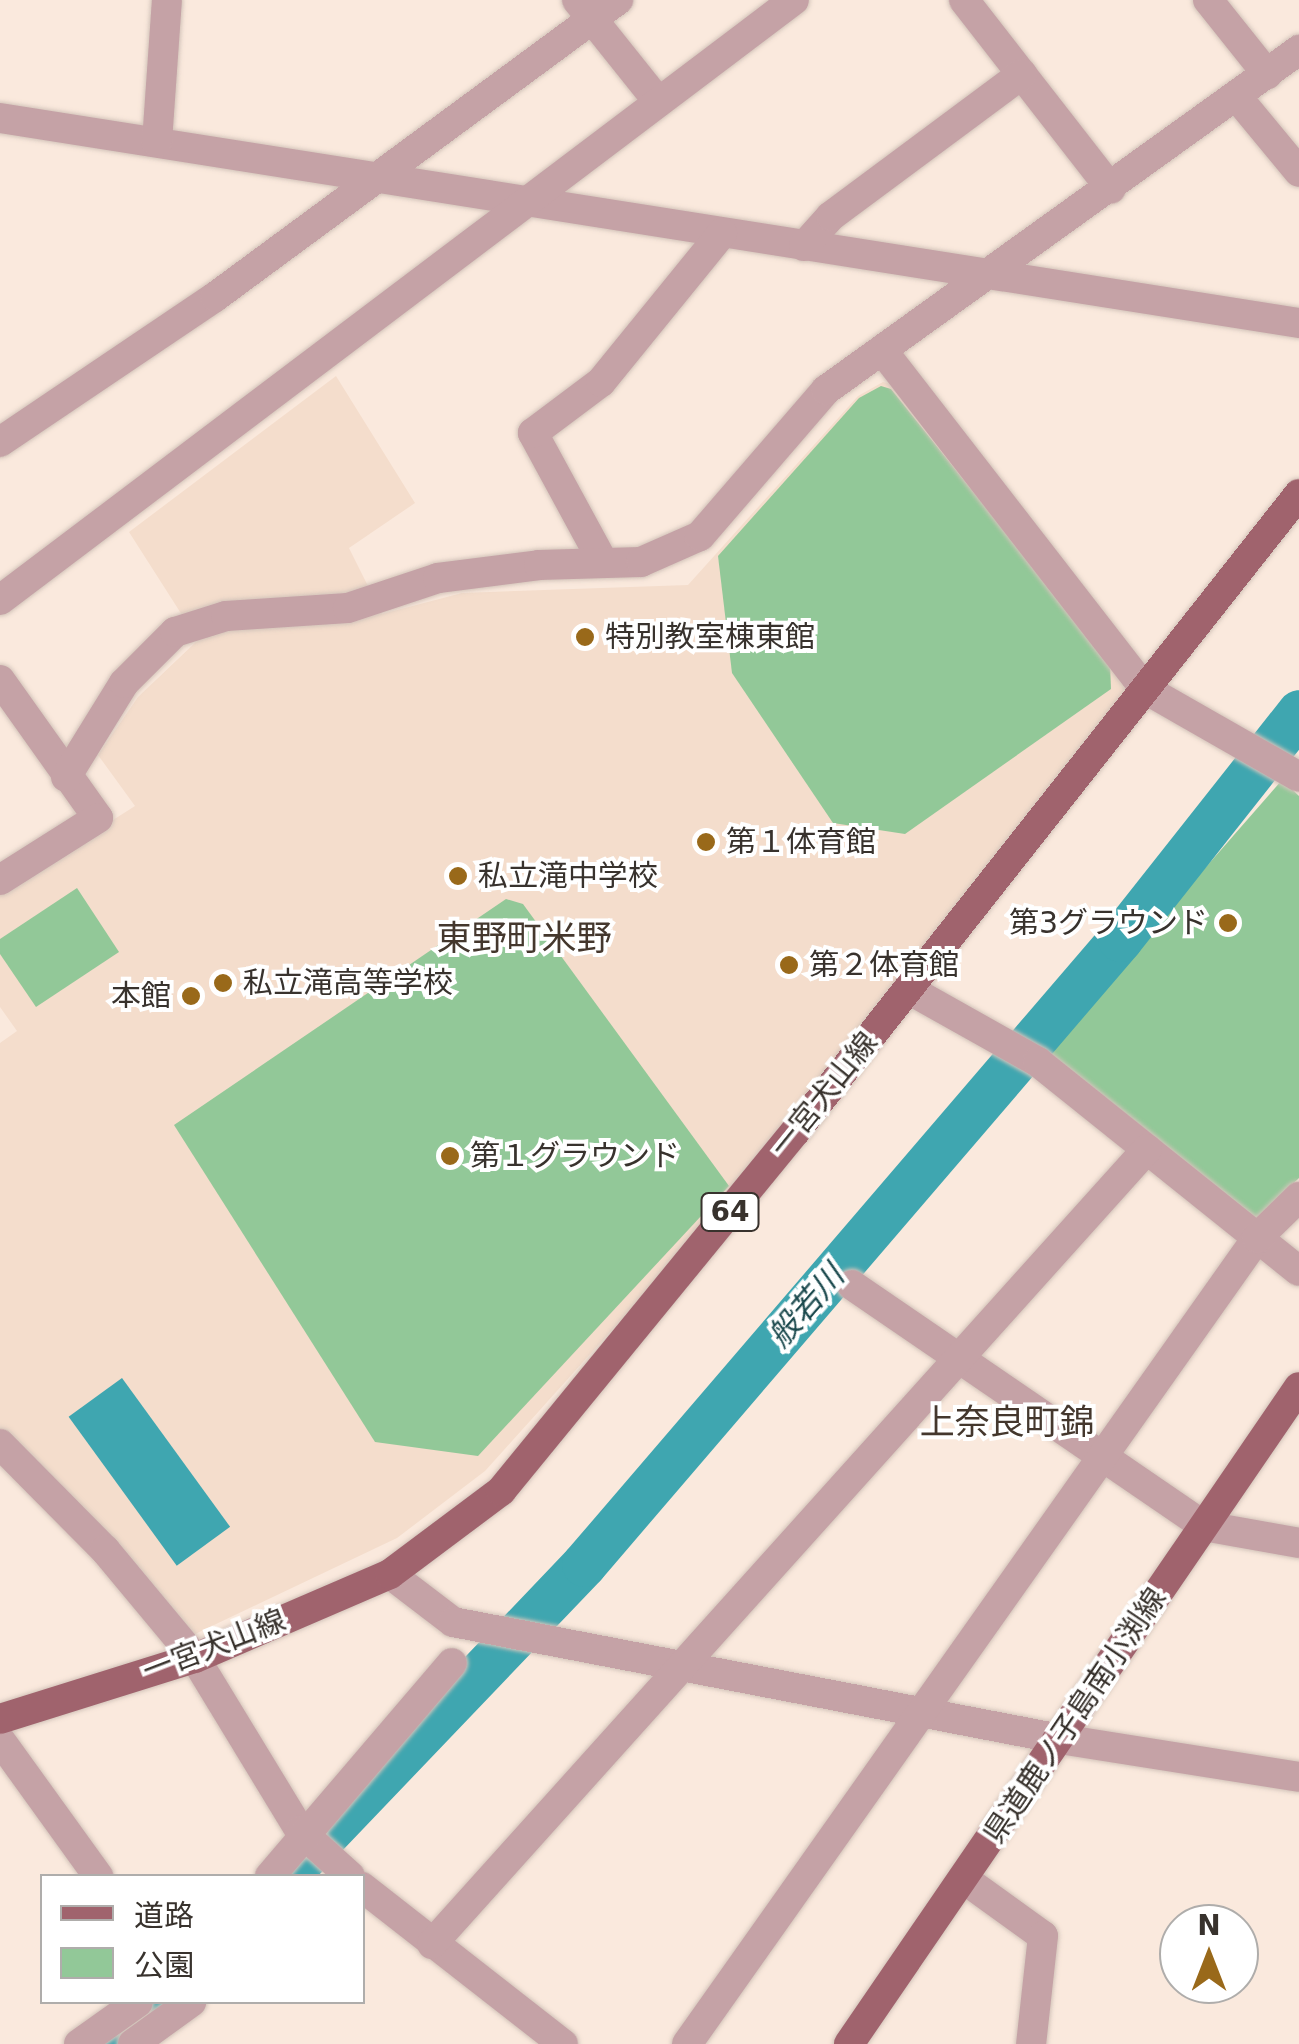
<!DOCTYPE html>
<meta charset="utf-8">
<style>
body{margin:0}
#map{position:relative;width:1299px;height:2044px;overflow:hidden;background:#fae9dd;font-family:"DejaVu Sans","Noto Sans JP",sans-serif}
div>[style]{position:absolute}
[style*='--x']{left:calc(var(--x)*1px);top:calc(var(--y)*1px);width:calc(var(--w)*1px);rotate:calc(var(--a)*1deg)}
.built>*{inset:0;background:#f4ddcc}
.green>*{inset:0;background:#92c898}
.water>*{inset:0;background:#3fa6b0;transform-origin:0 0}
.river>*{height:45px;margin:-22.5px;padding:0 22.5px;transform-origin:22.5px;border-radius:22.5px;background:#3fa6b0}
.roads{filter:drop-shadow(0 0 2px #d3c4ba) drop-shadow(0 0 2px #d3c4ba)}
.minor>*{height:30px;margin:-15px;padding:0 15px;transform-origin:15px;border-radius:15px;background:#c5a2a6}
.major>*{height:30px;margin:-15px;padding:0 15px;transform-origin:15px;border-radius:15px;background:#a0636d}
.dots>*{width:28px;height:28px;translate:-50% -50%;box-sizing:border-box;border:5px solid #fff;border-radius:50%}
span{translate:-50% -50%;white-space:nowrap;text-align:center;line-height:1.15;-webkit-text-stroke:8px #fff;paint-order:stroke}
.shield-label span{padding:2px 8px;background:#fff;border:2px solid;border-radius:8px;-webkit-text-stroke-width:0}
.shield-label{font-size:28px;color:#38322d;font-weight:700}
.poi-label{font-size:30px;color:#38322d}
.left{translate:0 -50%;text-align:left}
.right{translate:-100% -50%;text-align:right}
.street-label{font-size:30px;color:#38322d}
.water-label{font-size:32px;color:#1b494d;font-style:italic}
.quarter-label{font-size:35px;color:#44372d}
.legend{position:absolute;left:40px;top:1874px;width:325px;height:130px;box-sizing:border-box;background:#fff;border:2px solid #afadab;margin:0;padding:12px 18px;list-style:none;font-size:30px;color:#38322d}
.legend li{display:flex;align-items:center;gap:20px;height:50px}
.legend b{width:50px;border:2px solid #afadab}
.north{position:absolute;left:1159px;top:1904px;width:100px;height:100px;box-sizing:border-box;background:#fff;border:2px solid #afadab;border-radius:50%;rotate:0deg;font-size:28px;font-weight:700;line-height:40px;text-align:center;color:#38322d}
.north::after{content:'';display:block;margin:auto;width:35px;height:45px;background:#99691a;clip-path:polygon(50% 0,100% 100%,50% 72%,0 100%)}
</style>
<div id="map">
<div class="built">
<i style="clip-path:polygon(336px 376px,415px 503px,349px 548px,382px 614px,462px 593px,688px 585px,858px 396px,883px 382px,894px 385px,1129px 693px,743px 1184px,485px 1471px,397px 1538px,193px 1635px,0 1440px,0 1043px,17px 1031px,0 1007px,0 892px,135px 806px,98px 755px,138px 697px,198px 640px,129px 532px)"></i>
</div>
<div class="green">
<i style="clip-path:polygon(881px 386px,891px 389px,1110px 663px,1111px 689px,905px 834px,833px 823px,732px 673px,718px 556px,859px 398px)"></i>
<i style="clip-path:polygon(1282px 780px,1299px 796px,1299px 1178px,1257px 1219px,1046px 1050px)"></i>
<i style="clip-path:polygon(77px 888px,119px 952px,36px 1007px,0 954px,0 939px)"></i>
<i style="clip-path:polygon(506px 899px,523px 904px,729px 1186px,478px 1456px,375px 1442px,174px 1125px)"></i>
</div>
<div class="water">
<i style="left:122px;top:1378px;width:184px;height:66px;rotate:54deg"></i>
</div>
<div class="river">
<i style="--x:286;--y:1876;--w:431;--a:-46.3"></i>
<i style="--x:584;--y:1564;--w:823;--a:-49.38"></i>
<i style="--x:1120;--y:939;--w:289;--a:-51.7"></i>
<i style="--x:105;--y:2044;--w:69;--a:-37.4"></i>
</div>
<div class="roads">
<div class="minor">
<i style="--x:577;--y:0;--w:127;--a:51.4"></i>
<i style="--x:964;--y:0;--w:239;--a:52.1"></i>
<i style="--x:1208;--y:0;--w:95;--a:51.4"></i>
<i style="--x:1237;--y:97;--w:97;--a:50.4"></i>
<i style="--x:0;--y:118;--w:1315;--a:8.97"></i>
<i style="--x:157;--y:142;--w:142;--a:-86"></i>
<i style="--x:804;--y:246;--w:40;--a:-48"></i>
<i style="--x:831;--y:216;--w:238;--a:-36.6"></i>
<i style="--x:882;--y:350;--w:429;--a:52.2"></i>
<i style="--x:1145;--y:689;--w:177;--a:29.7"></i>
<i style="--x:0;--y:442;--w:259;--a:-34"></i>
<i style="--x:215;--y:297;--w:501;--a:-36.39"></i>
<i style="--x:603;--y:562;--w:147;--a:-118.5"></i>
<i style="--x:533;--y:433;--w:85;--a:-36.9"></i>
<i style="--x:601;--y:382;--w:192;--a:-50.9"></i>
<i style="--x:0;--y:600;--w:995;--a:-37.08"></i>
<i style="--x:0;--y:680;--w:169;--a:54.6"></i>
<i style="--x:98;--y:818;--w:116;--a:147.7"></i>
<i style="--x:66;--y:777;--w:110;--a:-58.3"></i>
<i style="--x:124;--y:683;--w:72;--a:-45"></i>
<i style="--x:175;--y:632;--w:53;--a:-17.4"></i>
<i style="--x:226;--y:616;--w:122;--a:-3.8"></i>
<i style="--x:348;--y:608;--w:95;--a:-18.4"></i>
<i style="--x:438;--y:578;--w:102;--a:-7.3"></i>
<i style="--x:539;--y:565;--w:102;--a:-1.7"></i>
<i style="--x:641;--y:562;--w:64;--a:-23.8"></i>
<i style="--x:700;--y:536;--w:193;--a:-49.2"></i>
<i style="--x:826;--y:390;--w:583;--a:-35.71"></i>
<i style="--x:908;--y:989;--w:149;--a:29.3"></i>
<i style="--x:1038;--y:1062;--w:334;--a:38.7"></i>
<i style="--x:852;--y:1285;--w:427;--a:34.4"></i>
<i style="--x:1204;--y:1526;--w:97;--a:10.1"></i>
<i style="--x:0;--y:1444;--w:149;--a:45.3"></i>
<i style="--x:105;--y:1550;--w:141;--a:50.2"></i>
<i style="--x:195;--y:1658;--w:202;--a:58.7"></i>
<i style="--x:300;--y:1831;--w:67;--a:42"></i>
<i style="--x:390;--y:1574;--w:79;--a:37.3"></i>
<i style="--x:453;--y:1622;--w:618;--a:10.91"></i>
<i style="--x:1060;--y:1739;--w:242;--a:9"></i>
<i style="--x:0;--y:1740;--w:168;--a:54.2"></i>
<i style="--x:270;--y:1876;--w:280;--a:-49.5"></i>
<i style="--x:964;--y:1879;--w:97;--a:35.8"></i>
<i style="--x:1043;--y:1936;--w:109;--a:96.3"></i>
<i style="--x:362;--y:1887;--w:255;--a:38"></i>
<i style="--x:432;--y:1944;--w:1069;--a:-48.03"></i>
<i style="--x:79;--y:2044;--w:72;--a:-35.4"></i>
<i style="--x:133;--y:2044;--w:72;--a:-35.9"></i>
<i style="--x:687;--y:2044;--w:987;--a:-54.73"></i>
<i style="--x:1257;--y:1238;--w:59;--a:-44.3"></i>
</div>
<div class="major">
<i style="--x:0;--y:1719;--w:204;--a:-17.4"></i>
<i style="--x:195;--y:1658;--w:212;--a:-23.3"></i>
<i style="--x:390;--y:1574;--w:139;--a:-36.8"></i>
<i style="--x:501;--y:1491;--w:464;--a:-50.7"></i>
<i style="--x:795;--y:1132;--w:813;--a:-51.69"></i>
<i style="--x:849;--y:2044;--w:796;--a:-55.59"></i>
</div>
</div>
<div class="dots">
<i style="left:585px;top:637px;background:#99691a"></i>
<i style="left:706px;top:842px;background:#99691a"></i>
<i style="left:458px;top:876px;background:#99691a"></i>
<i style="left:1228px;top:923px;background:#99691a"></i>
<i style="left:789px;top:965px;background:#99691a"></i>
<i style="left:223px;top:983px;background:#99691a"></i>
<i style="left:191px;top:996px;background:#99691a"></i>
<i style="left:450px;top:1156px;background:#99691a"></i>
</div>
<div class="shield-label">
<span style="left:730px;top:1212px">64</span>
</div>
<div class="poi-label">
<span class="left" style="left:605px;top:637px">特別教室棟東館</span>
<span class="left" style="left:726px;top:842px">第１体育館</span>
<span class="left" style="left:478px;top:876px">私立滝中学校</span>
<span class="right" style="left:1208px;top:923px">第3グラウンド</span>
<span class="left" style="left:809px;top:965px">第２体育館</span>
<span class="left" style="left:243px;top:983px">私立滝高等学校</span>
<span class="right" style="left:171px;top:996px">本館</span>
<span class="left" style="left:470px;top:1156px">第１グラウンド</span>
</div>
<div class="street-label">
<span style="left:824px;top:1095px;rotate:-51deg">一宮犬山線</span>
<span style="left:214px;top:1646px;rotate:-21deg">一宮犬山線</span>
<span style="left:1075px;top:1716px;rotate:-56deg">県道鹿ノ子島南小渕線</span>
</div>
<div class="water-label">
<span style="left:806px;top:1306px;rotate:-49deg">般若川</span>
</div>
<div class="quarter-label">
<span style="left:524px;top:938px">東野町米野</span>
<span style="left:1007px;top:1422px">上奈良町錦</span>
</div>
<ul class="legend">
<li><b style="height:12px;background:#a0636d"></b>道路</li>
<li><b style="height:28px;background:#92c898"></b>公園</li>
</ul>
<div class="north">N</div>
</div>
